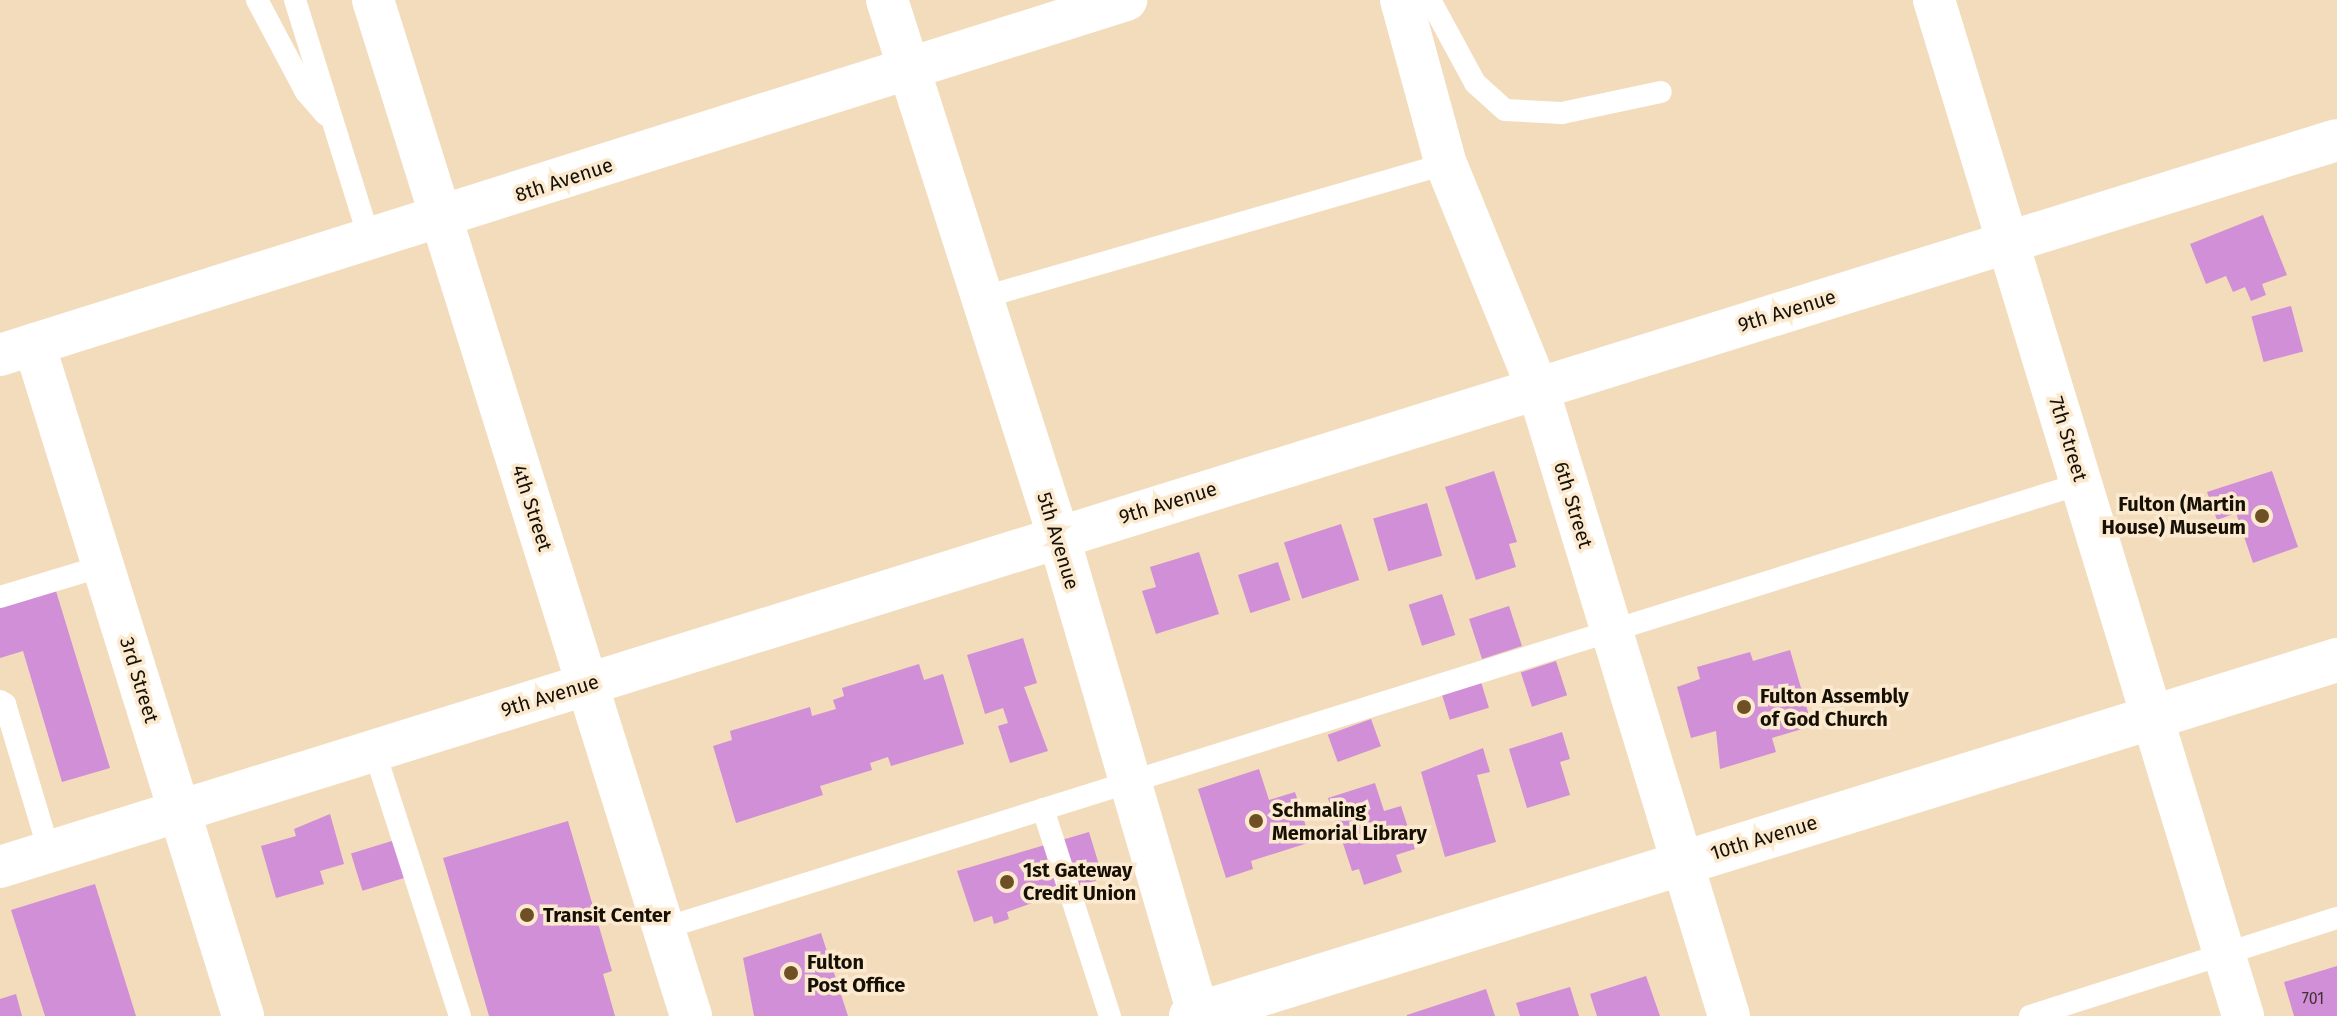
<!DOCTYPE html>
<style>
body{margin:0}
#map{position:relative;width:2337px;height:1016px;overflow:hidden;background:#f2dcbc;font-family:"Fira Sans",sans-serif}
div>[style]{position:absolute}
[style*='--x']{left:calc(var(--x)*1px);top:calc(var(--y)*1px);width:calc(var(--w)*1px);rotate:calc(var(--a)*1deg)}
.building>*{inset:0;background:#d08fd6;transform-origin:0 0}
.service>*{height:22px;margin:-11px;padding:0 11px;transform-origin:11px;border-radius:11px;background:#fff}
.minor>*{height:42px;margin:-21px;padding:0 21px;transform-origin:21px;border-radius:21px;background:#fff}
.tertiary>*{height:44px;margin:-22px;padding:0 22px;transform-origin:22px;border-radius:22px;background:#fff}
.dots>*{width:22px;height:22px;translate:-50% -50%;box-sizing:border-box;border:4px solid #fcead0;border-radius:50%}
span{translate:-50% -50%;white-space:nowrap;text-align:center;line-height:1.15;-webkit-text-stroke:7px #fcead0;paint-order:stroke}
.number-label{font-size:16px;color:#453039}
.number-label span{-webkit-text-stroke-width:0}
.street-label{font-size:20px;color:#171005}
.poi-label{font-size:20px;color:#171005;font-weight:700}
.right{translate:-100% -50%;text-align:right}
.left{translate:0 -50%;text-align:left}
</style>
<div id="map">
<div class="building">
<i style="clip-path:polygon(2263px 215px,2287px 275px,2262px 284px,2266px 295px,2251px 301px,2245px 287px,2233px 292px,2226px 276px,2206px 284px,2190px 244px)"></i>
<i style="left:2291px;top:306px;width:47px;height:41px;rotate:75deg"></i>
<i style="clip-path:polygon(1494px 471px,1517px 542px,1509px 544px,1516px 567px,1476px 580px,1445px 487px)"></i>
<i style="clip-path:polygon(2272px 471px,2298px 547px,2253px 563px,2236px 513px,2217px 520px,2207px 492px)"></i>
<i style="left:1427px;top:503px;width:55px;height:56px;rotate:74deg"></i>
<i style="left:1341px;top:524px;width:59px;height:60px;rotate:72deg"></i>
<i style="clip-path:polygon(1199px 552px,1219px 614px,1156px 634px,1142px 591px,1156px 587px,1150px 567px)"></i>
<i style="left:1278px;top:562px;width:40px;height:42px;rotate:72deg"></i>
<i style="clip-path:polygon(56px 591px,110px 768px,62px 782px,23px 651px,0 658px,0 608px)"></i>
<i style="left:1442px;top:594px;width:43px;height:35px;rotate:72deg"></i>
<i style="left:1509px;top:606px;width:42px;height:42px;rotate:72deg"></i>
<i style="clip-path:polygon(1023px 638px,1037px 683px,1024px 687px,1048px 751px,1010px 763px,998px 726px,1008px 723px,1003px 708px,985px 714px,967px 655px)"></i>
<i style="clip-path:polygon(1790px 650px,1812px 726px,1772px 738px,1776px 752px,1720px 769px,1716px 731px,1691px 738px,1677px 687px,1700px 679px,1697px 667px,1750px 652px,1753px 661px)"></i>
<i style="left:1556px;top:661px;width:36px;height:37px;rotate:72deg"></i>
<i style="clip-path:polygon(919px 664px,924px 680px,943px 674px,964px 744px,891px 766px,888px 757px,870px 763px,872px 770px,820px 786px,823px 795px,736px 823px,713px 746px,732px 740px,730px 731px,810px 707px,812px 716px,836px 709px,833px 700px,844px 696px,842px 688px)"></i>
<i style="left:1481px;top:682px;width:27px;height:41px;rotate:73deg"></i>
<i style="left:1371px;top:719px;width:29px;height:46px;rotate:70deg"></i>
<i style="clip-path:polygon(1562px 732px,1570px 759px,1560px 762px,1570px 795px,1527px 808px,1509px 749px)"></i>
<i style="clip-path:polygon(1483px 748px,1490px 772px,1477px 775px,1496px 842px,1445px 857px,1421px 772px)"></i>
<i style="clip-path:polygon(1259px 769px,1269px 800px,1295px 792px,1311px 842px,1251px 861px,1253px 869px,1226px 878px,1198px 789px)"></i>
<i style="clip-path:polygon(1375px 783px,1384px 811px,1401px 806px,1415px 849px,1396px 855px,1402px 872px,1364px 885px,1359px 869px,1352px 871px,1328px 798px)"></i>
<i style="clip-path:polygon(330px 814px,344px 864px,320px 871px,324px 884px,276px 898px,261px 846px,296px 836px,294px 829px)"></i>
<i style="clip-path:polygon(568px 821px,612px 971px,603px 974px,615px 1016px,489px 1016px,443px 858px)"></i>
<i style="clip-path:polygon(1089px 832px,1103px 878px,1007px 912px,1009px 919px,994px 924px,992px 916px,974px 922px,957px 871px)"></i>
<i style="left:395px;top:840px;width:39px;height:46px;rotate:73deg"></i>
<i style="clip-path:polygon(95px 884px,136px 1016px,45px 1016px,11px 910px)"></i>
<i style="clip-path:polygon(821px 933px,848px 1016px,754px 1016px,743px 958px)"></i>
<i style="clip-path:polygon(2337px 966px,2337px 1016px,2294px 1016px,2284px 982px)"></i>
<i style="clip-path:polygon(1646px 976px,1660px 1016px,1597px 1016px,1590px 994px)"></i>
<i style="clip-path:polygon(1570px 987px,1579px 1016px,1520px 1016px,1516px 1003px)"></i>
<i style="clip-path:polygon(1486px 989px,1495px 1016px,1407px 1016px,1407px 1015px)"></i>
<i style="clip-path:polygon(16px 994px,22px 1016px,0 1016px,0 999px)"></i>
</div>
<div class="service">
<i style="--x:257;--y:0;--w:104;--a:62"></i>
<i style="--x:306;--y:92;--w:30;--a:49"></i>
<i style="--x:295;--y:0;--w:252;--a:72.7"></i>
<i style="--x:1430;--y:0;--w:94;--a:61.5"></i>
<i style="--x:1475;--y:83;--w:40;--a:42"></i>
<i style="--x:1505;--y:110;--w:57;--a:3"></i>
<i style="--x:1562;--y:113;--w:101;--a:-12"></i>
<i style="--x:981;--y:298;--w:484;--a:-16.1"></i>
<i style="--x:0;--y:597;--w:108;--a:-16.8"></i>
<i style="--x:0;--y:701;--w:6;--a:31"></i>
<i style="--x:5;--y:704;--w:153;--a:73.3"></i>
<i style="--x:374;--y:750;--w:280;--a:72.1"></i>
<i style="--x:1043;--y:809;--w:218;--a:72.1"></i>
<i style="--x:665;--y:928;--w:1485;--a:-17.43"></i>
<i style="--x:2030;--y:1016;--w:322;--a:-17.7"></i>
</div>
<div class="minor">
<i style="--x:373;--y:0;--w:1065;--a:72.62"></i>
<i style="--x:887;--y:0;--w:565;--a:72.27"></i>
<i style="--x:1059;--y:538;--w:498;--a:73.7"></i>
<i style="--x:1401;--y:0;--w:170;--a:74.7"></i>
<i style="--x:1446;--y:164;--w:243;--a:67.8"></i>
<i style="--x:1538;--y:389;--w:655;--a:73.06"></i>
<i style="--x:1934;--y:0;--w:1062;--a:73.08"></i>
<i style="--x:34;--y:344;--w:704;--a:72.72"></i>
<i style="--x:0;--y:355;--w:1181;--a:-17.5"></i>
<i style="--x:0;--y:867;--w:2447;--a:-17.28"></i>
</div>
<div class="tertiary">
<i style="--x:1191;--y:1016;--w:1200;--a:-17.26"></i>
</div>
<div class="dots">
<i style="left:2262px;top:516px;background:#6f5025"></i>
<i style="left:1744px;top:707px;background:#6f5025"></i>
<i style="left:1256px;top:821px;background:#6f5025"></i>
<i style="left:1007px;top:882px;background:#6f5025"></i>
<i style="left:527px;top:915px;background:#6f5025"></i>
<i style="left:791px;top:973px;background:#6f5025"></i>
</div>
<div class="number-label">
<span style="left:2313px;top:999px">701</span>
</div>
<div class="street-label">
<span style="left:564px;top:180px;rotate:-18deg">8th Avenue</span>
<span style="left:1787px;top:311px;rotate:-17deg">9th Avenue</span>
<span style="left:2068px;top:439px;rotate:73deg">7th Street</span>
<span style="left:1168px;top:503px;rotate:-17deg">9th Avenue</span>
<span style="left:1573px;top:505px;rotate:73deg">6th Street</span>
<span style="left:532px;top:508px;rotate:72deg">4th Street</span>
<span style="left:1058px;top:541px;rotate:73deg">5th Avenue</span>
<span style="left:139px;top:680px;rotate:73deg">3rd Street</span>
<span style="left:550px;top:696px;rotate:-17deg">9th Avenue</span>
<span style="left:1764px;top:838px;rotate:-17deg">10th Avenue</span>
</div>
<div class="poi-label">
<span class="right" style="left:2246px;top:516px">Fulton (Martin<br>House) Museum</span>
<span class="left" style="left:1760px;top:708px">Fulton Assembly<br>of God Church</span>
<span class="left" style="left:1272px;top:822px">Schmaling<br>Memorial Library</span>
<span class="left" style="left:1023px;top:882px">1st Gateway<br>Credit Union</span>
<span class="left" style="left:543px;top:915px">Transit Center</span>
<span class="left" style="left:807px;top:974px">Fulton<br>Post Office</span>
</div>
</div>
